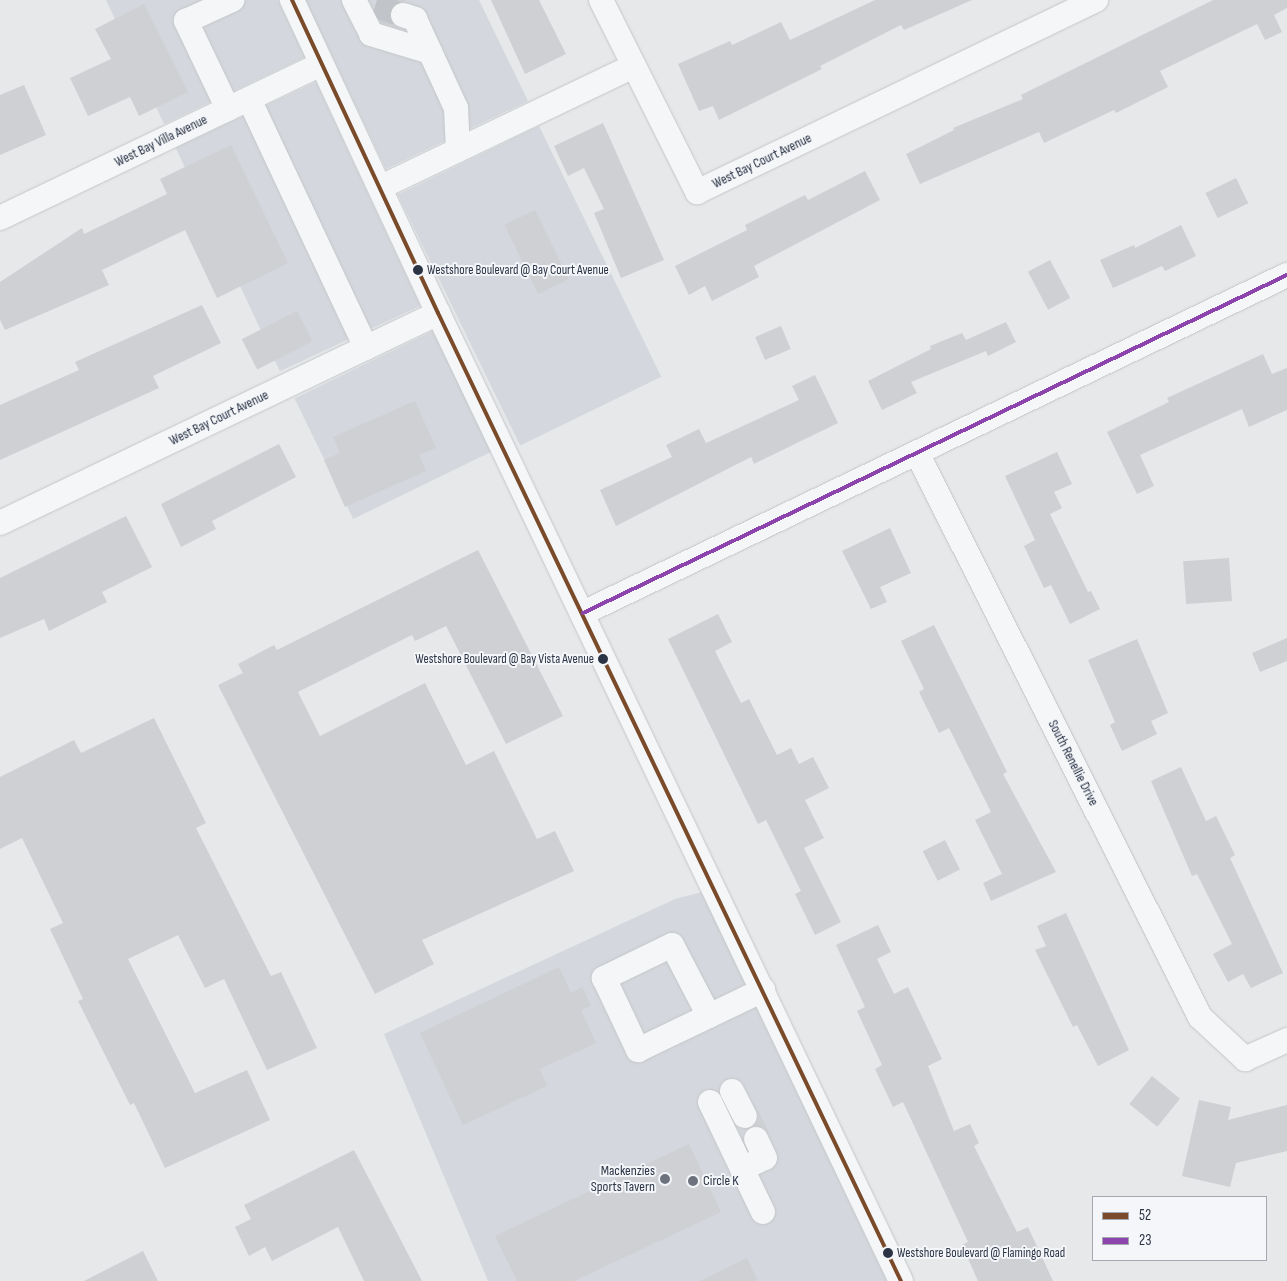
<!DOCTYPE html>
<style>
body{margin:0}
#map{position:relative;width:1287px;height:1281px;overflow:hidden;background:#e6e8ea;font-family:"Sofia Sans Condensed",sans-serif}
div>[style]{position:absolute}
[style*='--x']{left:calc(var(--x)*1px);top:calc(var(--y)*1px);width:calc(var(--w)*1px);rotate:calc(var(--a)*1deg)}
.built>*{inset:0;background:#d4d7dd;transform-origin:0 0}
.building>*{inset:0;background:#ced0d3;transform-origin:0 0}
.minor-tunnel>*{height:24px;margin-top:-12px;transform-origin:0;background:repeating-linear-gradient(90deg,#c1c4c9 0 24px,transparent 0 36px)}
.roads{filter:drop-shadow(0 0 1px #c4c6c8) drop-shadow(0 0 1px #c4c6c8)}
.minor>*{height:24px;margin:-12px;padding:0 12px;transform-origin:12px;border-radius:12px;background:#f5f6f7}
.bus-1>*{height:4px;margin:-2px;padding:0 2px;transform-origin:2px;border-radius:2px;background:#7a4b2a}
.bus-2>*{height:4px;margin:-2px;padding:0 2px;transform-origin:2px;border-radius:2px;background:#8e44ad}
.dots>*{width:14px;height:14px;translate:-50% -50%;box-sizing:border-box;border:2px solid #f4f6f9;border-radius:50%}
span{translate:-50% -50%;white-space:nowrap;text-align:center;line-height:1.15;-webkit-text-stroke:4px #f4f6f9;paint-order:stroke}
.bus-label{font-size:13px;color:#2b3445}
.left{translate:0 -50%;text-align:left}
.right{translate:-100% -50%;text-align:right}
.street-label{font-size:14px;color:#2b3445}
.poi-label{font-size:14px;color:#2b3445}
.legend{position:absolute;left:1092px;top:1196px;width:175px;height:65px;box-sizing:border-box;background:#f4f6f9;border:1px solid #a4a8b1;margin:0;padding:6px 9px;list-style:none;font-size:15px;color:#2b3445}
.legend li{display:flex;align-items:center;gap:10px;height:25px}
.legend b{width:25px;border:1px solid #a4a8b1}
</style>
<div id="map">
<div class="built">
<i style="clip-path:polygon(106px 0,278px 0,305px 57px,164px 124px)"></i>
<i style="clip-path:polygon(305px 0,479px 0,528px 101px,386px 169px)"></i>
<i style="left:316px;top:82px;width:247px;height:155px;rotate:65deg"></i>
<i style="left:539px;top:126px;width:279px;height:157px;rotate:64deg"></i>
<i style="left:433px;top:331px;width:134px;height:154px;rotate:64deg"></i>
<i style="clip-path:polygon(702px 892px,887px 1281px,488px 1281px,384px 1034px,675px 899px)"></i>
</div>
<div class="building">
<i style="clip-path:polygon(377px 0,408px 0,394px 4px,390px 11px,392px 24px,399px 28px,381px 23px,374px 9px)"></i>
<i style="clip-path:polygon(491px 0,539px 0,566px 54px,525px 74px)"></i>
<i style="clip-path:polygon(875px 0,972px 0,904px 30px,901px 25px,820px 66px,822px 69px,719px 120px,713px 106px,699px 111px,678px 64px,730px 41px,732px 45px,781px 22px,790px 40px)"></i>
<i style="clip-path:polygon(1213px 0,1287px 0,1287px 8px,1274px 15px,1282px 32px,1265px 40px,1257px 24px,1160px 71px,1168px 87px,1116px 113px,1114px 110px,1044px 143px,1039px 132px,920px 184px,906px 154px,954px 130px,953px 128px,1023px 99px,1021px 95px)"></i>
<i style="clip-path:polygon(144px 4px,188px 92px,139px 116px,130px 97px,88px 116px,70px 78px,111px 59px,95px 29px)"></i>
<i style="clip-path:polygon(24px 85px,46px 135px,0 155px,0 95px)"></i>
<i style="clip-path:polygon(603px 123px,664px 260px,621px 278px,594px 213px,604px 209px,584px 168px,568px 176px,554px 146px)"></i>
<i style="clip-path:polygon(231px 145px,288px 263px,217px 298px,185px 230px,102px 270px,109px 285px,5px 330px,0 320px,0 282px,82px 228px,84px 234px,167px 194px,160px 179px)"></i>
<i style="clip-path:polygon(865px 171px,880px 200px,754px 266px,759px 277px,712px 301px,705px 286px,689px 295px,675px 266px,747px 230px,745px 225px,805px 195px,808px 200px)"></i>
<i style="left:1236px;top:178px;width:28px;height:34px;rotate:64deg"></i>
<i style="left:535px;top:210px;width:77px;height:34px;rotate:64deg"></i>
<i style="clip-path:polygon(1181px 225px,1196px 256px,1165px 271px,1162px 266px,1113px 288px,1100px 260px,1134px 245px,1135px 248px)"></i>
<i style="left:1050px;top:260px;width:43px;height:25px;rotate:62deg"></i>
<i style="clip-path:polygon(202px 305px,221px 343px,153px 376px,159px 388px,0 460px,0 405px,79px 370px,75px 362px)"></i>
<i style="left:297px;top:311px;width:34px;height:62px;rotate:63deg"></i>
<i style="clip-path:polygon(1006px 322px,1016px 342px,988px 356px,986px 351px,911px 382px,917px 393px,882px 410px,868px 381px,931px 349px,930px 346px,962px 333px,966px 340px)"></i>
<i style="left:781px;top:326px;width:25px;height:28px;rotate:67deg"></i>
<i style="clip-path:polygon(1263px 354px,1272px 374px,1287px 368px,1287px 410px,1249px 427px,1242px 409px,1140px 455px,1154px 486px,1137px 494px,1107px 432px,1169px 402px,1167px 398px)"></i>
<i style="clip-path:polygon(815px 375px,838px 423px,754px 464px,751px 457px,616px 526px,600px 490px,672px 457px,666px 445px,699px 429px,706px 443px,799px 400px,792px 386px)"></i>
<i style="clip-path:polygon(415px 401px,436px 448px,419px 455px,426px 471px,345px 507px,324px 460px,340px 453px,333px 437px)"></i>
<i style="clip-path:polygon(279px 444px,296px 477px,212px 521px,216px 529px,181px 547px,161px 504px)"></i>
<i style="clip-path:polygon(1057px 452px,1072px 484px,1054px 492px,1062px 508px,1050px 514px,1088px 592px,1091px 591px,1100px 609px,1070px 624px,1051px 585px,1044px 588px,1024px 546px,1035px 540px,1005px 476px)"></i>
<i style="clip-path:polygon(126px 516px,152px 567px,102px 592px,107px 602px,49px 631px,44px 619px,0 638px,0 578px)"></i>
<i style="clip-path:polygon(890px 528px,911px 573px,880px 587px,887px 602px,871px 609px,842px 551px)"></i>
<i style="clip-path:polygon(478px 550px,563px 716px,506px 744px,446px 626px,415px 641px,412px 635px,298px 692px,320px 736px,425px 683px,466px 765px,494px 751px,537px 839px,555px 831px,574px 871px,422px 940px,434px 964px,375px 994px,218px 685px,243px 673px,238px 664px,274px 645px,277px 650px)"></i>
<i style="left:1229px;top:558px;width:43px;height:46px;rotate:86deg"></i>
<i style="clip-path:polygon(718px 614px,732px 642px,715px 651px,741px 703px,749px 699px,777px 755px,791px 748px,799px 764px,813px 757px,829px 788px,805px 800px,824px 838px,804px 848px,841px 922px,815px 935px,795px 894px,801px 891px,766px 820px,758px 824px,668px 639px)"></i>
<i style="clip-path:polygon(934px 625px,1007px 772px,1003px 774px,1056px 872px,991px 901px,983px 883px,1002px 874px,975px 820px,991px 812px,949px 728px,939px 733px,919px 692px,924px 689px,901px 641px)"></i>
<i style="clip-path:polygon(1287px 638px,1287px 661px,1260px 672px,1252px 653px)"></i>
<i style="clip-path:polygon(1137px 639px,1168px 713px,1151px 721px,1157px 734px,1122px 751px,1110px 725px,1115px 722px,1088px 660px)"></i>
<i style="clip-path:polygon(154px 718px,206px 823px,196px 828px,271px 976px,281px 972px,317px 1048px,267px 1070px,224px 979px,205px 988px,178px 935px,128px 959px,195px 1093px,247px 1070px,270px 1120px,165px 1168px,134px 1103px,130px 1105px,78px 1001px,83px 999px,50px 929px,63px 923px,22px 838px,0 849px,0 777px,74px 740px,81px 753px)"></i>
<i style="clip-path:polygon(1181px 767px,1206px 821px,1216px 816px,1235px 855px,1230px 858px,1283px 973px,1251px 988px,1243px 974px,1228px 982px,1213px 954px,1232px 944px,1197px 874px,1192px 876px,1151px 781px)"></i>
<i style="left:945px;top:840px;width:33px;height:25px;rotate:63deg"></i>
<i style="clip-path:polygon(1066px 913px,1129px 1050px,1098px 1066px,1077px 1025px,1073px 1027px,1035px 950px,1046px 946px,1037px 926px)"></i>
<i style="clip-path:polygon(878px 925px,891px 952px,877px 959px,894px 994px,908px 987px,942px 1059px,928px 1066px,954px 1131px,970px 1124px,979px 1143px,974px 1146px,1017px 1232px,1028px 1227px,1053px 1281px,978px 1281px,962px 1245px,968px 1242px,903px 1102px,893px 1107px,875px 1069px,882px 1065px,857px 1011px,865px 1007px,836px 945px)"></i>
<i style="clip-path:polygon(559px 967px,571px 993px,582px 987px,591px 1006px,581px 1010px,596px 1043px,540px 1069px,547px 1086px,463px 1125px,420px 1033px)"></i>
<i style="left:1152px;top:1076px;width:36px;height:36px;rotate:39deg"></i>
<i style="clip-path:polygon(1199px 1100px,1231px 1107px,1228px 1120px,1287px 1105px,1287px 1151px,1236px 1163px,1230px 1187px,1182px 1176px)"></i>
<i style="clip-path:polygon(757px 1110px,758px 1110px,769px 1133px,768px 1133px,763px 1127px,754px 1126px,759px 1117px)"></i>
<i style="clip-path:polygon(689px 1144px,721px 1212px,574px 1281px,517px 1281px,495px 1236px)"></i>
<i style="clip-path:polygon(354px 1150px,422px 1281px,364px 1281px,338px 1227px,272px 1261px,265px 1247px,249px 1256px,235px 1227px,251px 1219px,244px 1205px)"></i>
<i style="clip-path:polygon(143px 1251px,158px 1281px,84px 1281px)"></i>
<i style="clip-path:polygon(747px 1258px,758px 1281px,700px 1281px)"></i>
</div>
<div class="minor-tunnel">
<i style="--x:375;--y:6;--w:29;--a:18"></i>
</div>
<div class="roads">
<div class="minor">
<i style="--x:292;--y:0;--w:345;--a:65"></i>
<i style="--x:438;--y:313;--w:1073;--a:64.44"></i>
<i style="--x:354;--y:0;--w:38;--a:63"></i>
<i style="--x:371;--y:34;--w:62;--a:17"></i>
<i style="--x:601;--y:0;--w:215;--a:63.4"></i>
<i style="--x:697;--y:192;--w:443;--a:-25.7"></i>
<i style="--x:403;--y:15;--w:13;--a:18"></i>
<i style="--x:415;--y:19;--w:98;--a:65.3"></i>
<i style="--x:456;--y:108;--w:42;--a:87.3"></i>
<i style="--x:249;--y:99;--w:275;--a:64.8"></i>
<i style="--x:228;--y:109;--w:98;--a:-115.5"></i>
<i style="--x:186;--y:21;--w:51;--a:-24.5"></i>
<i style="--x:381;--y:187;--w:278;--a:-25.6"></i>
<i style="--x:0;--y:218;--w:356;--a:-25.6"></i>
<i style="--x:918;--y:455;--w:629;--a:63.35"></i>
<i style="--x:1200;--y:1017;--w:62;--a:43"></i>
<i style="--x:1245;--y:1059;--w:46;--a:-24.3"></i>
<i style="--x:0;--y:523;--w:486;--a:-25.6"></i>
<i style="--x:583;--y:613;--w:781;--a:-25.65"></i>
<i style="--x:709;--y:1016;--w:80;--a:-117.5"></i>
<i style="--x:672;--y:945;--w:76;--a:154.1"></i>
<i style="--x:604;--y:978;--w:80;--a:64.7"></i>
<i style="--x:638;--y:1050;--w:139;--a:-25.6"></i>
<i style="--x:732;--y:1091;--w:28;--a:63"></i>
<i style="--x:710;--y:1102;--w:122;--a:64.3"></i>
<i style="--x:742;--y:1169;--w:25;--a:-26"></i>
<i style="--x:765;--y:1158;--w:21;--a:-115"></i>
</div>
</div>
<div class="bus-1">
<i style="--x:292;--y:0;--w:345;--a:65"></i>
<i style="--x:438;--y:313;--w:1073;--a:64.44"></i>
</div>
<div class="bus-2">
<i style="--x:583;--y:613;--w:781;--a:-25.65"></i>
</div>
<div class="dots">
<i style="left:418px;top:270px;background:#2b3445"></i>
<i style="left:603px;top:659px;background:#2b3445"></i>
<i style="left:665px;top:1179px;background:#6c737f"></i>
<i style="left:693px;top:1181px;background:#6c737f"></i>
<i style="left:888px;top:1253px;background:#2b3445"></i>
</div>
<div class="bus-label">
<span class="left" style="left:427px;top:270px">Westshore Boulevard @ Bay Court Avenue</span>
<span class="right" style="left:594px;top:659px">Westshore Boulevard @ Bay Vista Avenue</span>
<span class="left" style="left:897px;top:1253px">Westshore Boulevard @ Flamingo Road</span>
</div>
<div class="street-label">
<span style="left:161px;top:141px;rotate:-26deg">West Bay Villa Avenue</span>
<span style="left:762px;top:161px;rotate:-26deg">West Bay Court Avenue</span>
<span style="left:219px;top:418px;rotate:-26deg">West Bay Court Avenue</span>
<span style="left:1073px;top:763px;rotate:63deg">South Renellie Drive</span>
</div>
<div class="poi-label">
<span class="right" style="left:655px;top:1179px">Mackenzies<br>Sports Tavern</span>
<span class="left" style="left:703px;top:1181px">Circle K</span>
</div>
<ul class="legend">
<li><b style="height:6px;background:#7a4b2a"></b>52</li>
<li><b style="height:6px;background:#8e44ad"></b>23</li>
</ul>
</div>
